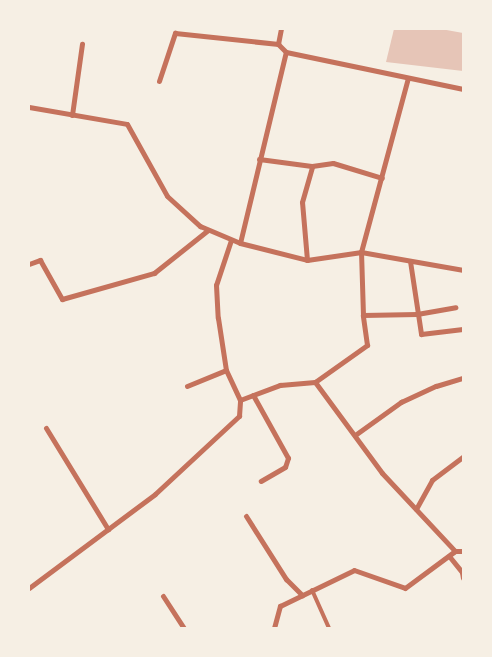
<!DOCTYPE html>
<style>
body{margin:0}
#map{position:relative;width:492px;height:657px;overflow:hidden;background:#f6efe4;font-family:Roboto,sans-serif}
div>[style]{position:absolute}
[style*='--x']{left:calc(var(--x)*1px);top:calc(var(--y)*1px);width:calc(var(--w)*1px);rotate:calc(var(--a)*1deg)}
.building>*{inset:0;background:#e6c5b7}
.service>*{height:4px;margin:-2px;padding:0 2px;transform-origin:2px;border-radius:2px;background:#c5725c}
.minor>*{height:5px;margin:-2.5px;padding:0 2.5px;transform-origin:2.5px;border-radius:2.5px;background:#c5725c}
span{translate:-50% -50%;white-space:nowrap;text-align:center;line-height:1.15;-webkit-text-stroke:4px #f6efe4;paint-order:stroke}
.frame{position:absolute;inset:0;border:30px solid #f6efe4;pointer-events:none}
</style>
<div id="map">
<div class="building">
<i style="clip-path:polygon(394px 29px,441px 29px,463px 33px,463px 71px,386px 62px)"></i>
</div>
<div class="service">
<i style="--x:312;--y:590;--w:42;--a:65.9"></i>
</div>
<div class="minor">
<i style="--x:286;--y:52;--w:181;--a:11.8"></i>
<i style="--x:159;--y:81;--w:51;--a:-71.6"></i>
<i style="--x:175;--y:33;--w:104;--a:6.1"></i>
<i style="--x:29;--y:107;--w:99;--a:9.8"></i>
<i style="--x:127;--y:124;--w:82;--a:60.9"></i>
<i style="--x:167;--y:196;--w:45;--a:42.3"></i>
<i style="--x:200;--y:226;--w:43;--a:23"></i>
<i style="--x:240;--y:243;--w:69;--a:14.2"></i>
<i style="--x:307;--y:260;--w:55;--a:-8.4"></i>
<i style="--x:361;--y:252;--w:104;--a:10"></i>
<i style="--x:72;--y:115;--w:72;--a:-82"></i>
<i style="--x:259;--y:159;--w:53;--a:7.5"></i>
<i style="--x:231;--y:240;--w:47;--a:108.4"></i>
<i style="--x:216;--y:285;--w:33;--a:87"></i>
<i style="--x:218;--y:318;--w:53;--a:81.3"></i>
<i style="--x:226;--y:370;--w:33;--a:65"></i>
<i style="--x:240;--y:400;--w:43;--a:-20.6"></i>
<i style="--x:280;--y:385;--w:35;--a:-5"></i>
<i style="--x:315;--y:382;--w:64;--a:-35.4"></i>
<i style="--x:367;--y:345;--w:30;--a:-98"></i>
<i style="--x:363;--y:315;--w:63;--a:-91.8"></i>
<i style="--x:361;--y:252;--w:180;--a:-74.9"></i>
<i style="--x:240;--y:243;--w:196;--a:-76.5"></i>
<i style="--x:286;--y:52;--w:11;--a:-135"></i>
<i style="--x:278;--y:44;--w:15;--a:-79"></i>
<i style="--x:307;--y:260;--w:58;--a:-94.9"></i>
<i style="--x:302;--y:202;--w:37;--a:-74"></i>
<i style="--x:312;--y:166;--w:21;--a:-8"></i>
<i style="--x:333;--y:163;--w:51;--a:17"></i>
<i style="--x:410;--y:261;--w:74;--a:81.4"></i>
<i style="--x:421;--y:334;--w:42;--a:-6.8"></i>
<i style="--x:29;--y:264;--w:12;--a:-20"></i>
<i style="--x:40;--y:260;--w:45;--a:60.6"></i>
<i style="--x:62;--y:299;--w:96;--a:-15.8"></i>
<i style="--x:154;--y:273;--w:69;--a:-38.5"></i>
<i style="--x:363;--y:315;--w:54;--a:-1.1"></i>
<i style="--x:417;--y:314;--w:39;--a:-10"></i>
<i style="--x:315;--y:382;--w:113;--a:53.6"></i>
<i style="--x:382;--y:473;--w:107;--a:46.9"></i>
<i style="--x:187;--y:386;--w:42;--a:-22.3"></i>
<i style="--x:253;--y:395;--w:72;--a:60.9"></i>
<i style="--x:288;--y:458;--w:9;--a:108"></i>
<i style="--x:285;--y:467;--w:28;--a:150"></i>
<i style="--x:46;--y:428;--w:119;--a:58.5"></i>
<i style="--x:355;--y:435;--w:57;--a:-35.7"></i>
<i style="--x:401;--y:402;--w:38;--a:-25"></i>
<i style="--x:436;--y:386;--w:28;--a:-17"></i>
<i style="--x:416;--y:509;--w:33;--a:-61"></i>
<i style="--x:432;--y:480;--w:39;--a:-37"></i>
<i style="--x:246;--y:516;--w:75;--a:57.6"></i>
<i style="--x:286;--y:579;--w:23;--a:45"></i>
<i style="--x:455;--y:551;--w:8;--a:0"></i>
<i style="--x:449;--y:556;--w:21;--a:51"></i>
<i style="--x:462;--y:572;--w:6;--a:81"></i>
<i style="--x:29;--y:588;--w:157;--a:-36.7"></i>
<i style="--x:155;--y:494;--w:115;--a:-42.9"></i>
<i style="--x:239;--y:416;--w:16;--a:-86"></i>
<i style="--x:163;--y:596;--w:38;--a:57"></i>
<i style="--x:274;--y:628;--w:23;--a:-75"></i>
<i style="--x:280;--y:606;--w:82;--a:-25.9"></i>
<i style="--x:354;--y:570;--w:54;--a:19.4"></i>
<i style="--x:405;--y:588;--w:62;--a:-36.5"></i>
</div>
<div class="frame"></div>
</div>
